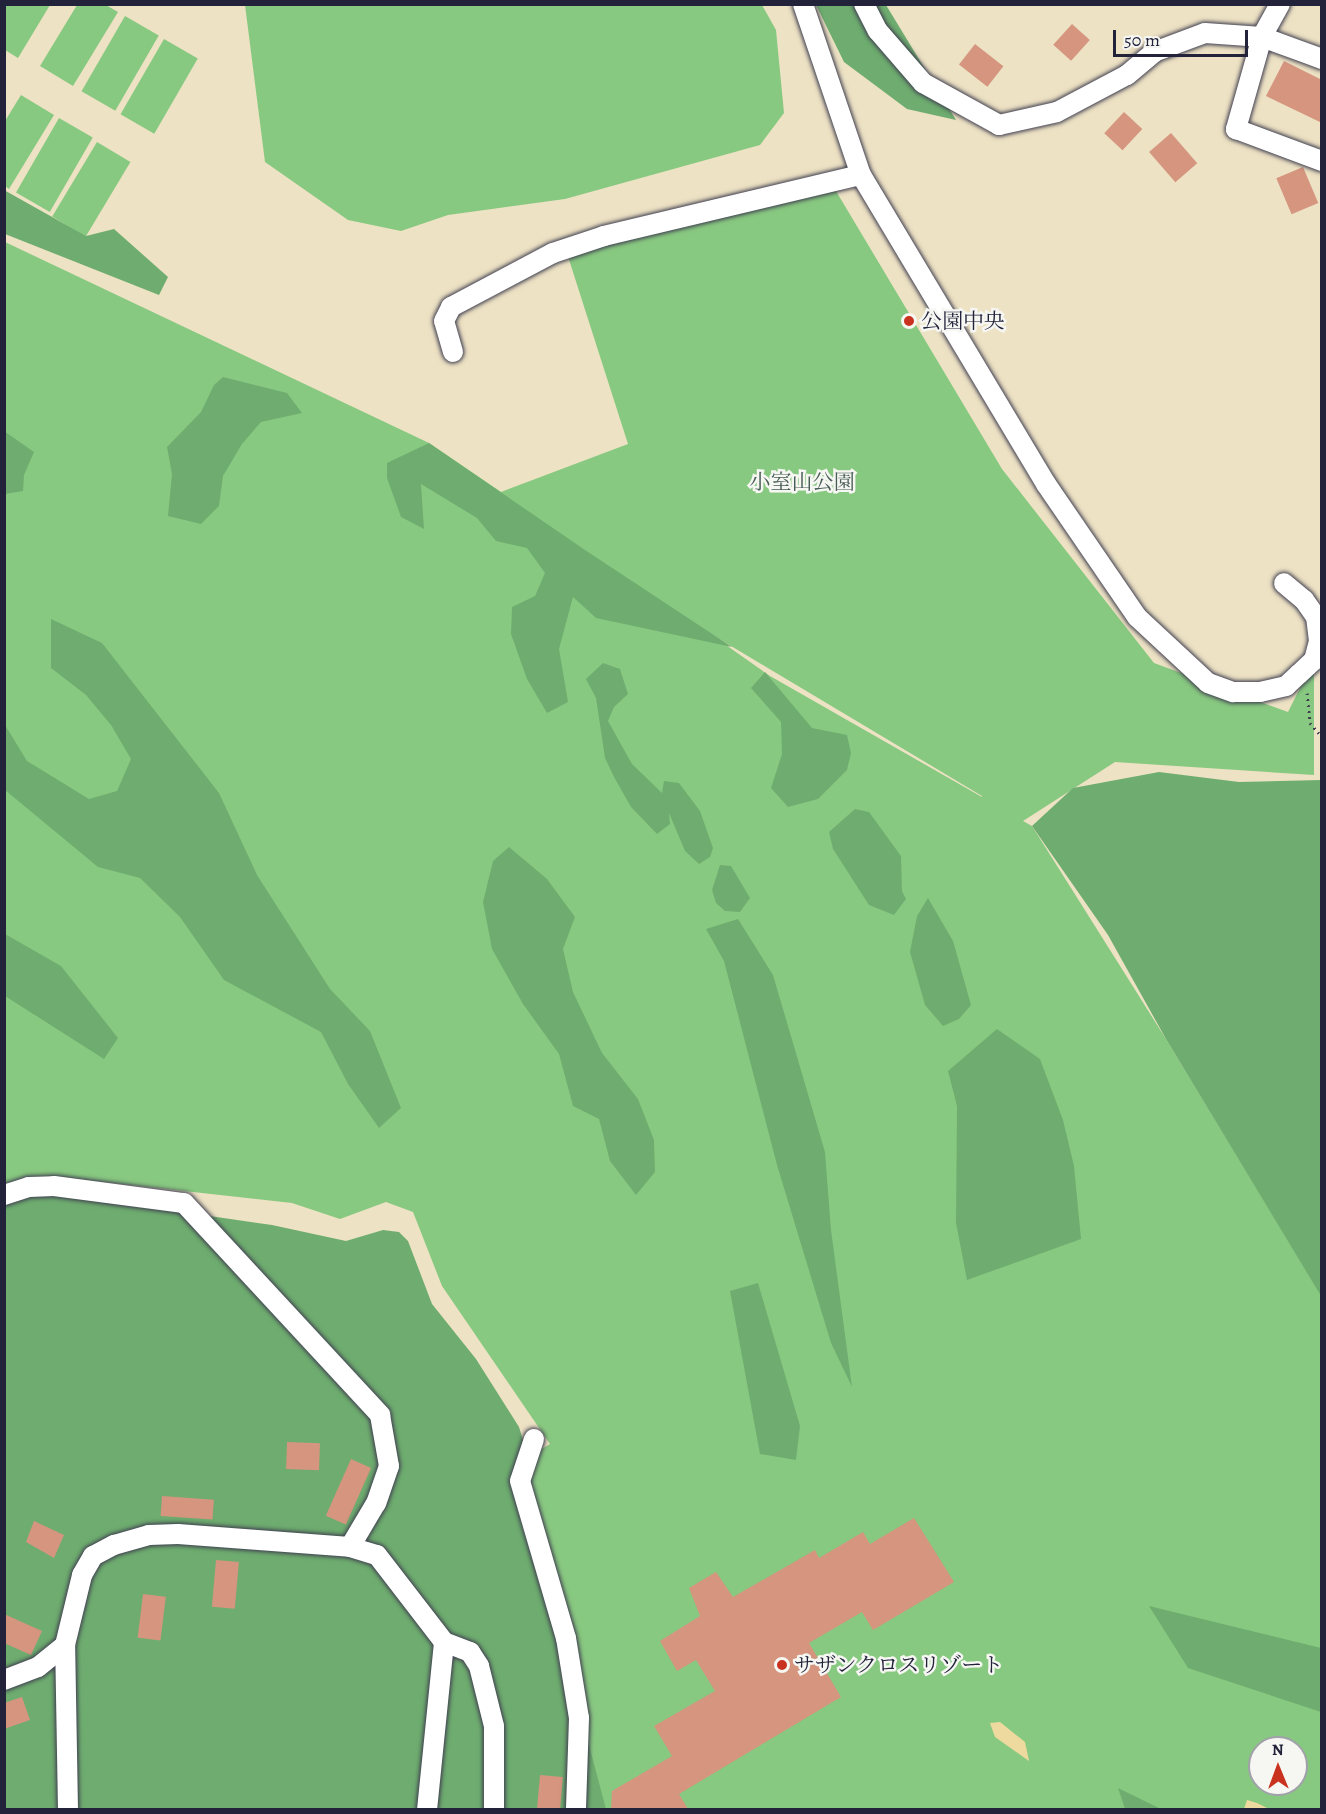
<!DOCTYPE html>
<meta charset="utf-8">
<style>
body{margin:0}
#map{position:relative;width:1326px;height:1814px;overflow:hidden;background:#ede2c4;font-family:Alegreya,"Noto Serif JP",serif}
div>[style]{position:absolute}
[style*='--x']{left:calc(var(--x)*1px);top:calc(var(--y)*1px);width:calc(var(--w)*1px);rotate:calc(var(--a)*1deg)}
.green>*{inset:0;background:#88c981;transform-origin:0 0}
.forest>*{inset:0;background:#6ead6f}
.sand>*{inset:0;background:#eeda9e}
.building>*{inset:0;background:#d5957f;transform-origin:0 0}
.path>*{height:3px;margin-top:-1.5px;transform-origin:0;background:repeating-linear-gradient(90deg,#403f50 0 1.5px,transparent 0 6px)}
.roads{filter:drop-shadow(0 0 2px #403f50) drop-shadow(0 0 2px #403f50)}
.minor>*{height:20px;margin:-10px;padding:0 10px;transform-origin:10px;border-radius:10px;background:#fff}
.dots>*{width:16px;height:16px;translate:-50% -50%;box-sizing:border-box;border:3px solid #f6f6f2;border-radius:50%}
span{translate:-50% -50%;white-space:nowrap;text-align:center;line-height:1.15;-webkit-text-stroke:5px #f6f6f2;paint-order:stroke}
.poi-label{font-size:21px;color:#22223b}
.left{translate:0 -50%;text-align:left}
.park-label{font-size:21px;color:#465c54}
.frame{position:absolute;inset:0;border:6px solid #22223b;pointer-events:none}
.north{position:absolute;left:1248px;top:1736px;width:60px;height:60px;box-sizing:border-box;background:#f6f6f2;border:2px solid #a1a1a9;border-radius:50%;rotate:359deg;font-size:16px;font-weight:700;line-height:24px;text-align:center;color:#22223b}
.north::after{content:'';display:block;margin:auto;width:21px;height:27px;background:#c8321e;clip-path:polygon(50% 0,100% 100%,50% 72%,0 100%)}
.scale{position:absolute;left:1113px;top:30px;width:135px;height:27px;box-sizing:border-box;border:3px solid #22223b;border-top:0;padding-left:8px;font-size:18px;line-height:21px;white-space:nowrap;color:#22223b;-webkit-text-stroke:4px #f6f6f2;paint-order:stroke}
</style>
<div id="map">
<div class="green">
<i style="clip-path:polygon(5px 4px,50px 5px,18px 58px,5px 50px)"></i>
<i style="clip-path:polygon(77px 5px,106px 5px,118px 12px,73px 86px,40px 66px)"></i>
<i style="clip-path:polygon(245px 5px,762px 5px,776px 30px,784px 113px,760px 145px,565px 199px,448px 215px,401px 231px,348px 220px,265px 162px)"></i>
<i style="left:125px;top:16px;width:39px;height:87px;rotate:30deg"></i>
<i style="left:164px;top:39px;width:39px;height:87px;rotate:30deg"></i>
<i style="clip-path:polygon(21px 95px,54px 115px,9px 189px,5px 186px,5px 121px)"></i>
<i style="left:59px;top:118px;width:39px;height:86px;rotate:30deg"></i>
<i style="left:97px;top:142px;width:39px;height:87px;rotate:31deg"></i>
<i style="clip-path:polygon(evenodd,830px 181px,1002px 469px,1154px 663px,1288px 712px,1314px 660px,1314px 775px,1115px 762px,1023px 821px,1032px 826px,1166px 1039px,1321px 1295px,1321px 1809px,584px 1809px,511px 1482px,518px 1463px,550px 1444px,442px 1286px,413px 1212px,386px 1202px,340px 1219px,292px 1203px,49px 1176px,5px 1183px,5px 242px,429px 443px,501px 492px,628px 444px,564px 244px,830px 181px,706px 631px,982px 796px,982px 797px,770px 676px,706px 631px,830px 181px,1260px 1748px,1296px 1748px,1296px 1784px,1260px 1784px,1260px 1748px)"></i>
</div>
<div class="forest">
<i style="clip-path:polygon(816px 5px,886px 5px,956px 120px,907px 109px,844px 62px)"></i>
<i style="clip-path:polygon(4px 190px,86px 236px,114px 229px,168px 277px,159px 295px,5px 234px)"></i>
<i style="clip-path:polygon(223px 377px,287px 393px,302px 413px,261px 422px,242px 444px,223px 476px,219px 506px,201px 524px,168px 516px,172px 474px,167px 447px,201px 412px,214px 385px)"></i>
<i style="clip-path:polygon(4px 431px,34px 452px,24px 475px,23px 491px,5px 494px)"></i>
<i style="clip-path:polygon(429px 443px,585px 550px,732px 647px,596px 618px,573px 597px,559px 649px,568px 702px,547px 713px,527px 679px,511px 634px,512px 607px,535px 596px,545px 573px,527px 548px,496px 541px,477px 518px,421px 484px,424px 529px,401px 517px,387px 478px,387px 463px)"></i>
<i style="clip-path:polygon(51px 619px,102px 643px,219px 793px,257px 875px,330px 989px,370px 1031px,401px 1108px,379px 1128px,348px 1084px,321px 1032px,224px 980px,180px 917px,140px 878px,98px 867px,5px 790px,5px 725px,27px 761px,89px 799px,117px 791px,131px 759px,111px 725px,86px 695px,51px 668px)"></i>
<i style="clip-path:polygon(603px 663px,620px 669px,628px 694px,614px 707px,608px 721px,632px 764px,662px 793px,664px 781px,679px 783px,700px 811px,713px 848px,710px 857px,699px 864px,685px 851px,669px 813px,670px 824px,657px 834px,631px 807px,614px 777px,605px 758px,596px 698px,586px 679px)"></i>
<i style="clip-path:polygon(765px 672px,812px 728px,847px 735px,851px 753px,847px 770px,818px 799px,788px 807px,771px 788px,782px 754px,781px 722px,751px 688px)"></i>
<i style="clip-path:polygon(1159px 772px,1239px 782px,1321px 780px,1321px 1296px,1166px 1039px,1108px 935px,1032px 826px,1073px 788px)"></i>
<i style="clip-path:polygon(855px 809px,869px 812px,901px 856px,902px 891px,906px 899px,894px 915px,869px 905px,833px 849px,829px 832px)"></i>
<i style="clip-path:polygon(509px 847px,547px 879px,575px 917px,563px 949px,573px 992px,602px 1053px,638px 1099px,654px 1140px,655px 1172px,636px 1195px,610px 1161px,599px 1119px,573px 1106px,559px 1054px,523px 1004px,492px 949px,483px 902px,493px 861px)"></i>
<i style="clip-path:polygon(720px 865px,731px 866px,750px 898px,740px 912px,725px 911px,716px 903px,712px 890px)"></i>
<i style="clip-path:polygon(928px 898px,953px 941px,971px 1005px,959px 1019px,943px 1026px,925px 1005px,910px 952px,917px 916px)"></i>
<i style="clip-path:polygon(738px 919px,773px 975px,825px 1152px,831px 1230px,852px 1387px,831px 1343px,777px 1165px,724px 961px,706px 929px)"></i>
<i style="clip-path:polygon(5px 934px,61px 966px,118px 1038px,104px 1059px,5px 996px)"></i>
<i style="clip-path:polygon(997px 1029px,1040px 1059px,1063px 1120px,1074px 1166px,1081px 1239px,967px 1280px,956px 1223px,957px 1106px,948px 1071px)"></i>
<i style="clip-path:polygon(58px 1194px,272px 1225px,346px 1241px,383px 1230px,399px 1232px,408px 1241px,432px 1304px,476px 1359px,519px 1427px,524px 1443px,511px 1482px,522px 1527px,563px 1647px,606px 1809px,5px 1810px,5px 1205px,28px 1196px)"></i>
<i style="clip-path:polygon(758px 1283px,800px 1426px,796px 1460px,760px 1454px,730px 1291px)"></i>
<i style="clip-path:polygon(1149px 1606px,1321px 1648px,1321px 1712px,1188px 1668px)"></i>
<i style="clip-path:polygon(1118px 1788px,1161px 1809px,1125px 1809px)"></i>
</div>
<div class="sand">
<i style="clip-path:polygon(1000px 1722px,1025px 1742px,1029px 1761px,995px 1737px,990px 1723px)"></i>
<i style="clip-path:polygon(1247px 1800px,1257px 1803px,1269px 1809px,1244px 1809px)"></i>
</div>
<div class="building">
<i style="left:1072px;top:24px;width:24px;height:28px;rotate:42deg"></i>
<i style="left:975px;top:44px;width:36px;height:26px;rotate:38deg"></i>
<i style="clip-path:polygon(1284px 61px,1322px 80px,1322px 123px,1266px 96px)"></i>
<i style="left:1124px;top:112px;width:25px;height:29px;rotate:43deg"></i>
<i style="left:1171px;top:133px;width:40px;height:29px;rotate:49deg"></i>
<i style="left:1303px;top:167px;width:39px;height:29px;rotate:67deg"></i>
<i style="left:287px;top:1442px;width:33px;height:27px;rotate:2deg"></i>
<i style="left:351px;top:1459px;width:22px;height:62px;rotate:24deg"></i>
<i style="left:162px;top:1496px;width:52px;height:20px;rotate:4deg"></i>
<i style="clip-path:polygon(914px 1518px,954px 1582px,873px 1630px,862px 1612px,809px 1643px,841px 1697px,679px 1794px,688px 1809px,611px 1809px,612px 1791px,672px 1756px,654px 1726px,715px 1691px,696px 1660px,677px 1671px,660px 1641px,700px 1616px,689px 1588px,716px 1572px,733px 1597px,815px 1550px,819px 1558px,863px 1532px,870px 1544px)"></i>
<i style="clip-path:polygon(34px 1521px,64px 1535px,54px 1558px,26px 1542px)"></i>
<i style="left:216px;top:1560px;width:23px;height:47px;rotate:5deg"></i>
<i style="left:143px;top:1594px;width:23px;height:44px;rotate:7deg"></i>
<i style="clip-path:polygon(4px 1614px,42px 1631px,31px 1655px,4px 1643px)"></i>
<i style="clip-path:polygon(22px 1697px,30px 1720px,4px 1729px,4px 1703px)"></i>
<i style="left:540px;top:1775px;width:23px;height:34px;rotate:5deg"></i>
</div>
<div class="path">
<i style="--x:1307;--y:693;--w:30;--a:84"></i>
<i style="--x:1310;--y:723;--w:18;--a:49"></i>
<i style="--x:1322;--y:979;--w:7;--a:90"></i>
</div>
<div class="roads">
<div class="minor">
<i style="--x:803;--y:4;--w:181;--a:71.3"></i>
<i style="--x:861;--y:175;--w:360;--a:59.1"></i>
<i style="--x:1046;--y:484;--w:161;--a:55.6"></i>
<i style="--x:1137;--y:617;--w:97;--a:42.9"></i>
<i style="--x:1208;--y:683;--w:27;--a:20"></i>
<i style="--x:1233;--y:692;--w:27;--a:0"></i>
<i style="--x:1260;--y:692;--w:27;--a:-13"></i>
<i style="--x:1286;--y:686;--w:18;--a:-43"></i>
<i style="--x:1299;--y:674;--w:21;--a:-43"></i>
<i style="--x:1314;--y:660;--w:20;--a:-75"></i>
<i style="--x:1319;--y:641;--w:24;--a:-97"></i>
<i style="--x:1316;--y:617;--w:21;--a:-125"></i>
<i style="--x:1304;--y:600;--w:26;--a:-140"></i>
<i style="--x:864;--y:4;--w:30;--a:63"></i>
<i style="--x:878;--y:31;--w:69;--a:49.1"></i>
<i style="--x:923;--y:83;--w:87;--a:28.9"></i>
<i style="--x:999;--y:125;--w:59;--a:-12.6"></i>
<i style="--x:1057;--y:112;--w:79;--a:-27.9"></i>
<i style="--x:1127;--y:75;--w:35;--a:-40"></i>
<i style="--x:1154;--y:52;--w:54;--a:-20.4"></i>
<i style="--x:1205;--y:33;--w:57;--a:4"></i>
<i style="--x:1262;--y:37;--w:64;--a:20.1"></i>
<i style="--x:1280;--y:4;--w:38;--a:119"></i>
<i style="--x:1262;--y:37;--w:96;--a:105.8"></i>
<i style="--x:1236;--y:129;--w:92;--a:20.4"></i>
<i style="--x:453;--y:352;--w:32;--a:-106"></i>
<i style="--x:444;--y:321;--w:16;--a:-63"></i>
<i style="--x:451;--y:307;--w:115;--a:-27.9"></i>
<i style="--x:553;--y:253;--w:54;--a:-18.4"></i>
<i style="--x:604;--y:236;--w:264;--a:-13.4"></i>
<i style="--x:4;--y:1195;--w:26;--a:-18"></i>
<i style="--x:29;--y:1187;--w:25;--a:-2"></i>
<i style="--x:54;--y:1186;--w:131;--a:7.5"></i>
<i style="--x:184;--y:1203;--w:289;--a:47.2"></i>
<i style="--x:380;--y:1415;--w:52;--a:80"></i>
<i style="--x:389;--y:1466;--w:39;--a:109"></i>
<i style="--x:376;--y:1503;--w:51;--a:120.6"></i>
<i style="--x:534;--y:1439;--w:44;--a:108.4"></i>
<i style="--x:520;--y:1481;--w:164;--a:73.7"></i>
<i style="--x:566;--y:1638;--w:81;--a:80.8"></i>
<i style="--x:579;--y:1718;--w:92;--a:91.9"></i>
<i style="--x:4;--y:1680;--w:36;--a:-21"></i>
<i style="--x:38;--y:1667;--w:35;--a:-39"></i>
<i style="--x:68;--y:1810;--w:165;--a:-91"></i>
<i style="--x:65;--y:1645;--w:72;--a:-76.3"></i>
<i style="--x:82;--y:1575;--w:22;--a:-60"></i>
<i style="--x:93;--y:1556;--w:24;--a:-28"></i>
<i style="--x:114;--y:1545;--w:36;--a:-16"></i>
<i style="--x:149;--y:1535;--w:29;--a:-2"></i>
<i style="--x:178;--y:1534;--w:172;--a:4.3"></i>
<i style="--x:350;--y:1547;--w:28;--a:17"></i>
<i style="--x:377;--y:1555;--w:110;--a:52.4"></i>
<i style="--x:444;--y:1642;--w:28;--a:21"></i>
<i style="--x:470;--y:1652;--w:17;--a:57"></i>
<i style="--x:479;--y:1666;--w:62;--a:76"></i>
<i style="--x:494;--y:1726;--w:84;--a:90"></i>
<i style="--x:427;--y:1810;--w:169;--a:-84.2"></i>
</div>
</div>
<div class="dots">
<i style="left:909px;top:321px;background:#c8321e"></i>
<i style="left:782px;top:1665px;background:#c8321e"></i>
</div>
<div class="poi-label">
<span class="left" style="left:921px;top:321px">公園中央</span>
<span class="left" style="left:794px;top:1665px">サザンクロスリゾート</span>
</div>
<div class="park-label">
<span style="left:802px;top:482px">小室山公園</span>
</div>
<div class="frame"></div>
<div class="north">N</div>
<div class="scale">50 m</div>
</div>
